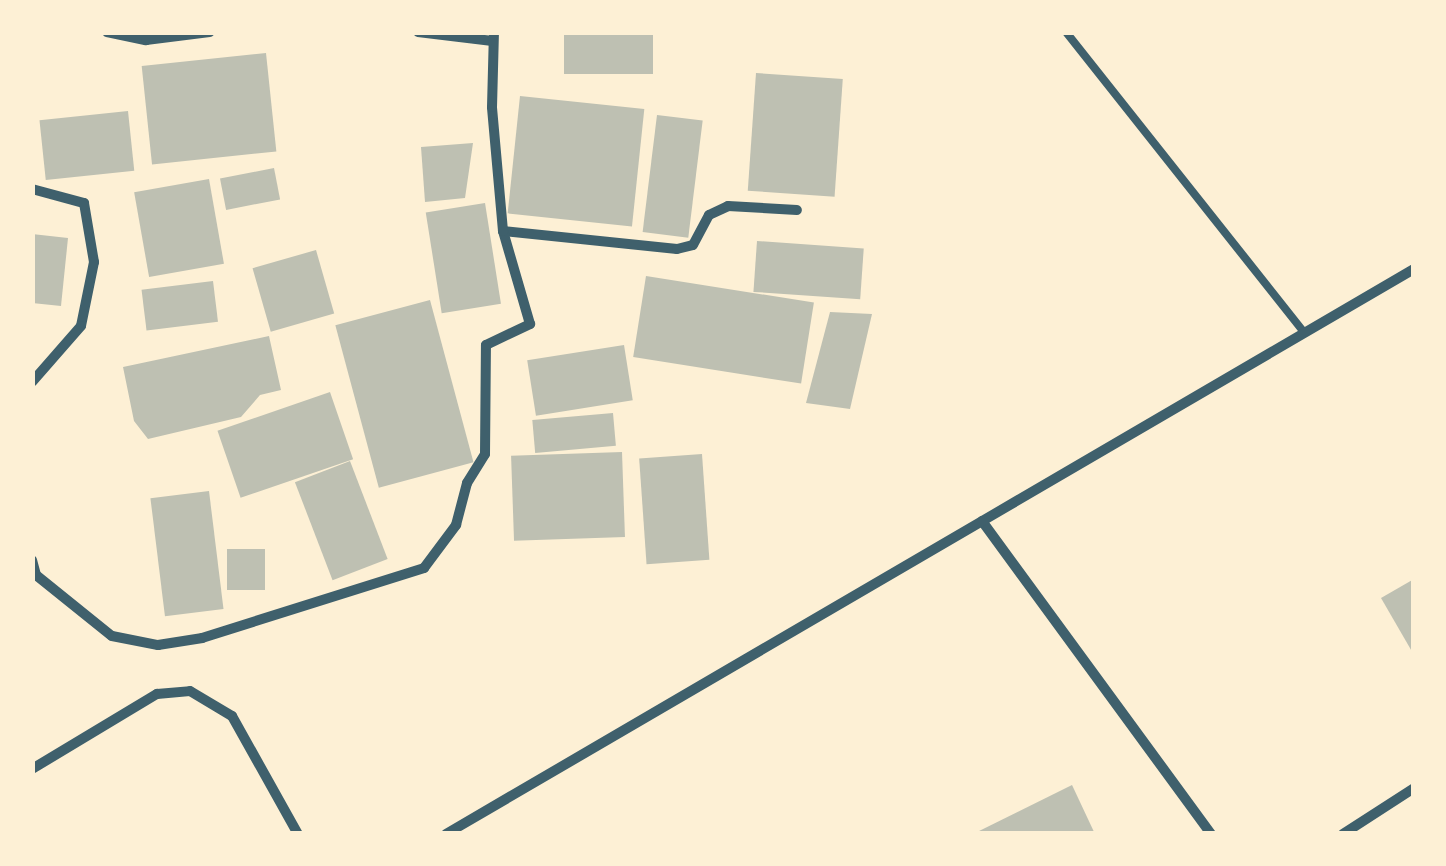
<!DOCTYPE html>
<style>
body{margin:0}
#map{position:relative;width:1446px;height:866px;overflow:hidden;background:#fdf0d5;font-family:Commissioner,sans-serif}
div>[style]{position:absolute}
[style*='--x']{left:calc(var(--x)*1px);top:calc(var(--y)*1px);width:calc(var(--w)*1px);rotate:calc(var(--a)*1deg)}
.building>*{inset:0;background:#bec0b2;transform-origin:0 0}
.service>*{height:8px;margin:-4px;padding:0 4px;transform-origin:4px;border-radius:4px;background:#3f606c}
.minor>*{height:10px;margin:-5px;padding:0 5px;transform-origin:5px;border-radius:5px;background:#3f606c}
span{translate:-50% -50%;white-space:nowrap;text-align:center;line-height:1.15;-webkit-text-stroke:8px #fdf0d5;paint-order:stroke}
.frame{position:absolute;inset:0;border:35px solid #fdf0d5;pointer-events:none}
</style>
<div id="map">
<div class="building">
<i style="left:564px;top:32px;width:89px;height:42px"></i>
<i style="left:266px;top:53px;width:99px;height:125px;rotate:84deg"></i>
<i style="left:756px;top:73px;width:87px;height:118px;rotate:4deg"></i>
<i style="left:520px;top:96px;width:125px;height:118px;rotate:6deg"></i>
<i style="left:128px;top:111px;width:60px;height:89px;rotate:84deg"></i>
<i style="left:657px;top:115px;width:46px;height:118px;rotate:7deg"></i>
<i style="clip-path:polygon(473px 143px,465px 198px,425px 202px,421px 147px)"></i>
<i style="left:274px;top:168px;width:32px;height:55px;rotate:79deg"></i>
<i style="left:209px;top:179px;width:86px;height:76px;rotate:80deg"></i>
<i style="left:485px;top:203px;width:102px;height:60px;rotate:81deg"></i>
<i style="clip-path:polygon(32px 234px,68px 238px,61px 306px,32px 303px)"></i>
<i style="left:757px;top:241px;width:107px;height:51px;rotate:4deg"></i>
<i style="left:316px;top:250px;width:66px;height:66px;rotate:74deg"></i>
<i style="left:646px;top:276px;width:170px;height:82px;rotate:9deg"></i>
<i style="left:213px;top:281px;width:41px;height:72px;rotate:83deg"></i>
<i style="left:430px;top:300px;width:168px;height:98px;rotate:75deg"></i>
<i style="clip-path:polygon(830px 312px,872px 314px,850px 409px,806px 403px)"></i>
<i style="clip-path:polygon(269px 336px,281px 390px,260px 395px,241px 417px,148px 439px,134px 421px,123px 367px)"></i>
<i style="left:624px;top:345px;width:56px;height:98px;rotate:81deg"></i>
<i style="left:330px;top:392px;width:71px;height:119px;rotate:71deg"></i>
<i style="left:613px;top:413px;width:33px;height:81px;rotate:85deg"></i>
<i style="left:622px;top:452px;width:85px;height:111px;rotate:88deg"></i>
<i style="left:702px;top:454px;width:106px;height:63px;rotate:86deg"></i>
<i style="left:350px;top:461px;width:105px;height:59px;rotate:69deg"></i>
<i style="left:209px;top:491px;width:119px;height:59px;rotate:83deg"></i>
<i style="left:227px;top:549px;width:38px;height:41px"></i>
<i style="clip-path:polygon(1414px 579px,1414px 655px,1381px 598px)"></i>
<i style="clip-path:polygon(1072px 785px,1095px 834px,973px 834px)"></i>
</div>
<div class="service">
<i style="--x:1066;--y:32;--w:382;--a:51.6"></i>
</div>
<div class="minor">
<i style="--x:107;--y:32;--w:40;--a:12"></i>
<i style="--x:146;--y:40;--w:64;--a:-7.1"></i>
<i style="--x:418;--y:32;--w:75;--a:6.9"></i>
<i style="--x:32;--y:189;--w:54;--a:15.1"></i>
<i style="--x:84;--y:203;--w:60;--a:80.4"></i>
<i style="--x:94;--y:262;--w:65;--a:101.5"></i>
<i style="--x:81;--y:326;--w:74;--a:131.2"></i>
<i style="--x:503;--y:231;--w:175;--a:5.9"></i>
<i style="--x:677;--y:249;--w:16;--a:-14"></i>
<i style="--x:693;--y:245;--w:34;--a:-62"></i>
<i style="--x:709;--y:215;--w:21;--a:-25"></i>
<i style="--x:728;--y:206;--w:69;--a:3.3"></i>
<i style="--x:982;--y:521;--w:388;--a:53.8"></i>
<i style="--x:32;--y:560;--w:16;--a:75"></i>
<i style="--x:36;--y:575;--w:97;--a:38.8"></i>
<i style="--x:112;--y:636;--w:47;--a:11.1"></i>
<i style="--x:158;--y:645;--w:45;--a:-9"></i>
<i style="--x:202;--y:638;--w:233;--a:-17.5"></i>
<i style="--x:424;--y:568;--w:54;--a:-53.3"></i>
<i style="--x:456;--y:525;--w:43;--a:-75.3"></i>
<i style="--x:467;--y:483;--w:34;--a:-58"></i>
<i style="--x:485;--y:454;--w:109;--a:-89.5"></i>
<i style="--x:486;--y:345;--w:49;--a:-25.5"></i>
<i style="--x:530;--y:324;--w:97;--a:-106.2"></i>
<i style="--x:503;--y:231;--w:124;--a:-95.1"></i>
<i style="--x:492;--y:107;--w:75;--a:-88.5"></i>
<i style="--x:32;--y:769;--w:146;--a:-31"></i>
<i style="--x:157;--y:694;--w:33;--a:-5"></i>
<i style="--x:190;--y:691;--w:49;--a:30.8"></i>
<i style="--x:232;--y:716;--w:135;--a:60.8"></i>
<i style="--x:446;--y:834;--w:1121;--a:-30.27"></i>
<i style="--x:1343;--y:834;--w:85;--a:-32.9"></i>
</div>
<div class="frame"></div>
</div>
